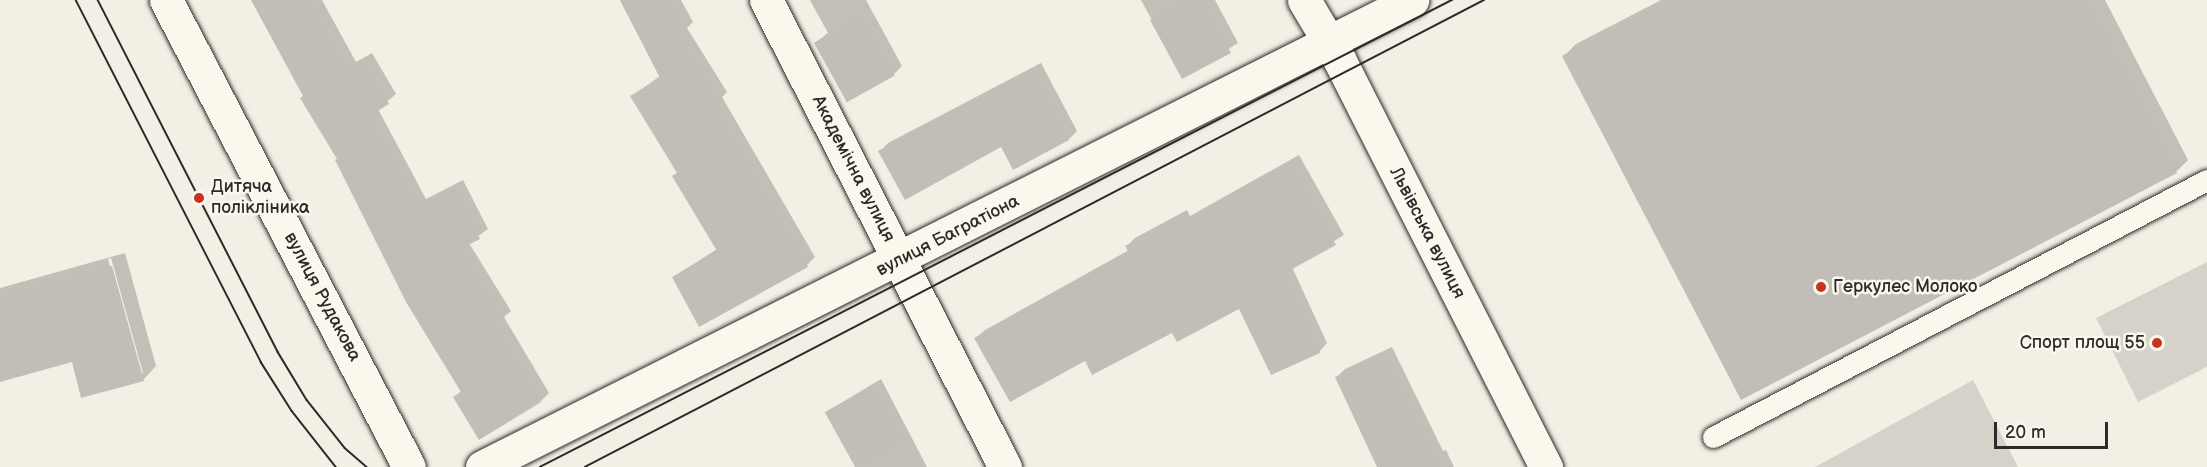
<!DOCTYPE html>
<meta charset="utf-8">
<style>
body{margin:0}
#map{position:relative;width:2207px;height:467px;overflow:hidden;background:#f3efe4;font-family:"Balsamiq Sans",sans-serif}
div>[style]{position:absolute}
[style*='--x']{left:calc(var(--x)*1px);top:calc(var(--y)*1px);width:calc(var(--w)*1px);rotate:calc(var(--a)*1deg)}
.green>*{inset:0;background:#d5d2c9}
.shadow>*{inset:0;background:#0003}
.building>*{inset:0;background:#c0beb6;transform-origin:0 0}
.roads{filter:drop-shadow(0 0 2px #2b2b2b) drop-shadow(0 0 2px #2b2b2b)}
.service>*{height:21px;margin:-10.5px;padding:0 10.5px;transform-origin:10.5px;border-radius:10.5px;background:#fbf7ec}
.minor>*{height:33px;margin:-16.5px;padding:0 16.5px;transform-origin:16.5px;border-radius:16.5px;background:#fbf7ec}
.tram>*{height:1.5px;margin:-0.75px;padding:0 0.75px;transform-origin:0.75px;border-radius:0.75px;background:#2b2b2b}
.dots>*{width:16px;height:16px;translate:-50% -50%;box-sizing:border-box;border:3px solid #fbf7ec;border-radius:50%}
span{translate:-50% -50%;white-space:nowrap;text-align:center;line-height:1.15;-webkit-text-stroke:5px #fbf7ec;paint-order:stroke}
.street-label{font-size:18px;color:#2b2b2b}
.poi-label{font-size:18px;color:#2b2b2b}
.left{translate:0 -50%;text-align:left}
.right{translate:-100% -50%;text-align:right}
.scale{position:absolute;left:1994px;top:422px;width:114px;height:27px;box-sizing:border-box;border:3px solid #2b2b2b;border-top:0;padding-left:8px;font-size:18px;line-height:21px;white-space:nowrap;color:#2b2b2b;-webkit-text-stroke:4px #fbf7ec;paint-order:stroke}
</style>
<div id="map">
<div class="green">
<i style="clip-path:polygon(2207px 262px,2207px 367px,2138px 402px,2096px 318px)"></i>
<i style="clip-path:polygon(1973px 380px,2018px 467px,1815px 467px)"></i>
</div>
<div class="shadow">
<i style="clip-path:polygon(256px 0,322px 0,356px 62px,372px 53px,396px 94px,378px 109px,426px 199px,463px 180px,488px 229px,469px 243px,511px 311px,504px 317px,549px 393px,541px 401px,455px 397px,462px 390px)"></i>
<i style="clip-path:polygon(620px 0,681px 0,693px 22px,687px 28px,727px 92px,722px 97px,815px 257px,807px 265px,673px 277px,717px 249px,678px 172px,632px 96px,660px 76px)"></i>
<i style="clip-path:polygon(810px 0,866px 0,902px 66px,894px 74px,815px 43px,828px 33px)"></i>
<i style="clip-path:polygon(1141px 0,1215px 0,1238px 43px,1183px 77px)"></i>
<i style="clip-path:polygon(1661px 0,2105px 0,2188px 160px,2176px 172px,1564px 56px,1576px 44px)"></i>
<i style="clip-path:polygon(1041px 63px,1077px 131px,1069px 139px,1013px 168px,1001px 145px,880px 152px,888px 143px)"></i>
<i style="clip-path:polygon(1299px 155px,1344px 235px,1292px 267px,1327px 343px,1319px 352px,1240px 307px,1086px 359px,976px 338px,985px 330px,1129px 250px,1127px 246px,1135px 238px,1187px 210px,1190px 216px)"></i>
<i style="clip-path:polygon(evenodd,125px 253px,156px 366px,143px 380px,73px 360px,0 380px,0 288px,125px 253px,111px 258px,143px 373px,140px 373px,108px 259px,111px 258px)"></i>
<i style="clip-path:polygon(1392px 347px,1443px 451px,1446px 450px,1454px 467px,1382px 467px,1337px 377px,1345px 369px)"></i>
<i style="clip-path:polygon(881px 379px,927px 467px,856px 467px,826px 412px)"></i>
</div>
<div class="building">
<i style="clip-path:polygon(251px 0,309px 0,347px 70px,363px 60px,389px 104px,369px 116px,418px 206px,454px 187px,480px 239px,460px 249px,503px 320px,495px 325px,541px 402px,479px 440px,453px 397px,461px 392px,406px 302px,335px 160px,337px 159px,300px 98px,303px 96px)"></i>
<i style="clip-path:polygon(620px 0,669px 0,685px 32px,679px 35px,719px 102px,714px 105px,808px 267px,699px 327px,672px 277px,717px 251px,672px 176px,677px 173px,630px 96px,660px 78px)"></i>
<i style="clip-path:polygon(1187px 0,1202px 0,1231px 53px,1182px 79px,1150px 20px)"></i>
<i style="clip-path:polygon(1669px 0,2087px 0,2177px 173px,1741px 400px,1562px 56px)"></i>
<i style="left:862px;top:16px;width:68px;height:55px;rotate:61deg"></i>
<i style="clip-path:polygon(1033px 70px,1069px 140px,1013px 170px,1001px 147px,905px 200px,878px 151px)"></i>
<i style="clip-path:polygon(1291px 163px,1336px 245px,1283px 274px,1320px 353px,1271px 375px,1239px 309px,1177px 342px,1172px 333px,1092px 375px,1085px 361px,1010px 402px,974px 338px,1129px 253px,1125px 246px,1179px 218px,1182px 223px)"></i>
<i style="clip-path:polygon(112px 266px,144px 381px,81px 398px,72px 362px,0 382px,0 297px)"></i>
<i style="clip-path:polygon(1383px 354px,1438px 467px,1377px 467px,1335px 377px)"></i>
<i style="left:872px;top:386px;width:63px;height:54px;rotate:61deg"></i>
</div>
<div class="roads">
<div class="service">
<i style="--x:1713;--y:437;--w:557;--a:-27.49"></i>
</div>
<div class="minor">
<i style="--x:166;--y:0;--w:526;--a:62.51"></i>
<i style="--x:766;--y:0;--w:525;--a:62.9"></i>
<i style="--x:1304;--y:0;--w:69;--a:59.3"></i>
<i style="--x:1339;--y:59;--w:458;--a:63.1"></i>
<i style="--x:482;--y:467;--w:1041;--a:-26.66"></i>
</div>
</div>
<div class="tram">
<i style="--x:76;--y:0;--w:407;--a:62.9"></i>
<i style="--x:261;--y:362;--w:58;--a:57.7"></i>
<i style="--x:292;--y:411;--w:71;--a:51.8"></i>
<i style="--x:98;--y:0;--w:395;--a:62.9"></i>
<i style="--x:278;--y:352;--w:56;--a:58.9"></i>
<i style="--x:307;--y:400;--w:61;--a:51.6"></i>
<i style="--x:345;--y:448;--w:29;--a:41"></i>
<i style="--x:540;--y:467;--w:1025;--a:-27.12"></i>
<i style="--x:585;--y:467;--w:1013;--a:-27.45"></i>
</div>
<div class="dots">
<i style="left:199px;top:198px;background:#c8321e"></i>
<i style="left:1821px;top:287px;background:#c8321e"></i>
<i style="left:2157px;top:343px;background:#c8321e"></i>
</div>
<div class="street-label">
<span style="left:853px;top:169px;rotate:63deg">Академічна вулиця</span>
<span style="left:1427px;top:233px;rotate:63deg">Львівська вулиця</span>
<span style="left:948px;top:236px;rotate:-27deg">вулиця Багратіона</span>
<span style="left:322px;top:297px;rotate:62deg">вулиця Рудакова</span>
</div>
<div class="poi-label">
<span class="left" style="left:211px;top:198px">Дитяча<br>полікліника</span>
<span class="left" style="left:1833px;top:287px">Геркулес Молоко</span>
<span class="right" style="left:2145px;top:343px">Спорт площ 55</span>
</div>
<div class="scale">20 m</div>
</div>
